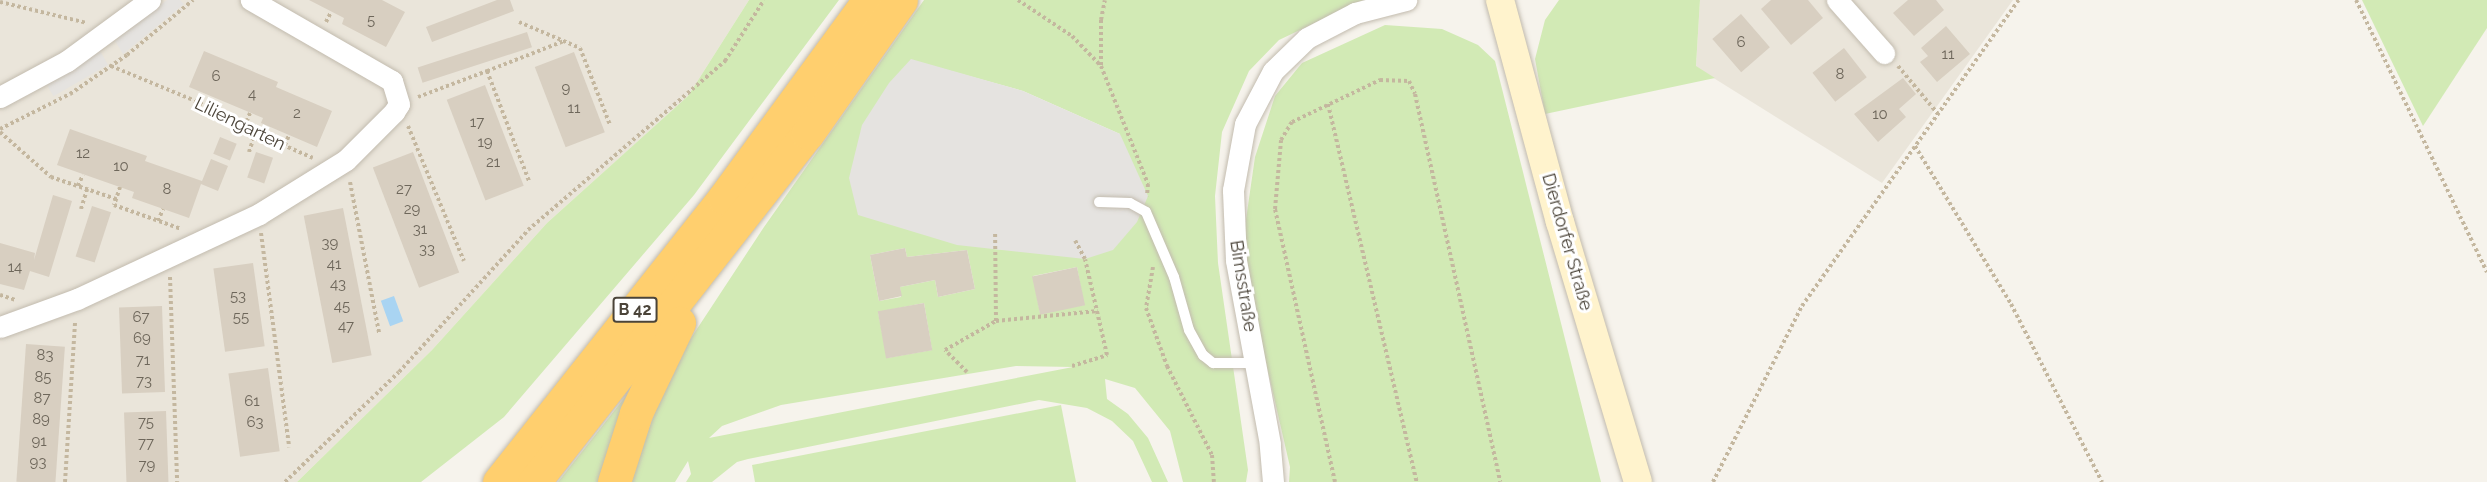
<!DOCTYPE html>
<meta charset="utf-8">
<style>
body{margin:0}
#map{position:relative;width:2487px;height:482px;overflow:hidden;background:#f6f3ec;font-family:Raleway,sans-serif}
div>[style]{position:absolute}
[style*='--x']{left:calc(var(--x)*1px);top:calc(var(--y)*1px);width:calc(var(--w)*1px);rotate:calc(var(--a)*1deg)}
.residential>*{inset:0;background:#eae5da}
.green>*{inset:0;background:#d2eab5}
.parking>*{inset:0;background:#e5e3e0;transform-origin:0 0}
.water>*{inset:0;background:#a9d4f2;transform-origin:0 0}
.building>*{inset:0;background:#d8cfc1;transform-origin:0 0}
.path>*{height:4px;margin-top:-2px;transform-origin:0;background:repeating-linear-gradient(90deg,#c4b79f 0 3px,transparent 0 6px)}
.roads{filter:drop-shadow(0 0 2px #c2bbae) drop-shadow(0 0 2px #c2bbae)}
.lane>*{height:10px;margin:-5px;padding:0 5px;transform-origin:5px;border-radius:5px;background:#fff}
.street>*{height:21px;margin:-10.5px;padding:0 10.5px;transform-origin:10.5px;border-radius:10.5px;background:#fff}
.secondary>*{height:28px;margin:-14px;padding:0 14px;transform-origin:14px;border-radius:14px;background:#fff3cd}
.highway>*{height:33px;margin:-16.5px;padding:0 16.5px;transform-origin:16.5px;border-radius:16.5px;background:#ffcf6e}
span{translate:-50% -50%;white-space:nowrap;text-align:center;line-height:1.15;-webkit-text-stroke:6px #fff;paint-order:stroke}
.number-label{font-size:15px;color:#6e675b}
.number-label span{-webkit-text-stroke-width:0}
.shield-label span{padding:2px 4px;background:#fff;border:2px solid;border-radius:4px;-webkit-text-stroke-width:0}
.shield-label{font-size:16px;color:#4b4439;font-weight:700}
.street-label{font-size:18px;color:#4b4439}
</style>
<div id="map">
<div class="residential">
<i style="clip-path:polygon(0 0,749px 0,688px 96px,547px 223px,432px 350px,297px 482px,0 482px)"></i>
<i style="clip-path:polygon(1700px 0,2013px 0,1882px 183px,1696px 67px)"></i>
</div>
<div class="green">
<i style="clip-path:polygon(749px 0,839px 0,694px 195px,504px 417px,421px 482px,297px 482px,432px 350px,547px 223px,688px 96px)"></i>
<i style="clip-path:polygon(evenodd,924px 0,1363px 0,1279px 40px,1249px 71px,1222px 132px,1215px 196px,1218px 263px,1248px 470px,1246px 482px,1183px 482px,1170px 431px,1135px 388px,1105px 379px,1107px 399px,1128px 414px,1148px 438px,1168px 482px,1152px 482px,1133px 441px,1112px 421px,1087px 408px,1039px 400px,748px 459px,737px 462px,712px 482px,686px 482px,691px 474px,688px 461px,675px 482px,630px 482px,670px 370px,764px 227px,924px 0,911px 60px,1023px 91px,1120px 134px,1016px 250px,994px 249px,911px 60px,924px 0,905px 248px,907px 257px,967px 250px,975px 289px,938px 297px,935px 280px,900px 287px,901px 297px,879px 301px,870px 255px,905px 248px,924px 0,1077px 267px,1084px 305px,1040px 313px,1033px 276px,1077px 267px,924px 0,924px 303px,932px 350px,887px 358px,878px 312px,924px 303px,924px 0,1016px 366px,1073px 367px,709px 438px,722px 426px,781px 405px,1016px 366px)"></i>
<i style="clip-path:polygon(1559px 0,1700px 0,1696px 66px,1715px 78px,1545px 114px,1535px 59px,1545px 20px)"></i>
<i style="clip-path:polygon(2362px 0,2487px 0,2487px 28px,2423px 126px)"></i>
<i style="clip-path:polygon(1385px 25px,1442px 29px,1478px 45px,1495px 61px,1601px 482px,1289px 482px,1290px 467px,1241px 254px,1255px 157px,1275px 96px,1302px 63px)"></i>
<i style="clip-path:polygon(637px 382px,601px 482px,558px 482px)"></i>
<i style="clip-path:polygon(1061px 405px,1076px 482px,755px 482px,752px 465px)"></i>
</div>
<div class="parking">
<i style="clip-path:polygon(167px 0,180px 0,184px 4px,123px 54px,115px 41px)"></i>
<i style="left:100px;top:51px;width:16px;height:63px;rotate:60deg"></i>
<i style="clip-path:polygon(911px 59px,1023px 91px,1120px 134px,1148px 196px,1137px 222px,1113px 250px,1085px 259px,957px 245px,858px 215px,849px 178px,862px 125px,889px 83px)"></i>
</div>
<div class="water">
<i style="left:394px;top:296px;width:27px;height:14px;rotate:70deg"></i>
</div>
<div class="building">
<i style="clip-path:polygon(309px 0,382px 0,405px 12px,386px 47px,342px 24px,344px 18px)"></i>
<i style="clip-path:polygon(497px 0,510px 0,514px 11px,432px 42px,426px 27px)"></i>
<i style="clip-path:polygon(1771px 0,1808px 0,1823px 18px,1791px 45px,1761px 9px)"></i>
<i style="clip-path:polygon(1908px 0,1936px 0,1944px 10px,1914px 36px,1893px 13px)"></i>
<i style="left:1741px;top:14px;width:44px;height:38px;rotate:49deg"></i>
<i style="clip-path:polygon(1946px 26px,1970px 54px,1937px 82px,1920px 62px,1928px 56px,1921px 48px)"></i>
<i style="left:527px;top:32px;width:16px;height:115px;rotate:72deg"></i>
<i style="left:1844px;top:48px;width:37px;height:40px;rotate:52deg"></i>
<i style="clip-path:polygon(204px 51px,278px 82px,276px 87px,332px 111px,317px 147px,261px 123px,263px 118px,189px 87px)"></i>
<i style="left:574px;top:52px;width:86px;height:42px;rotate:69deg"></i>
<i style="clip-path:polygon(1903px 78px,1916px 94px,1899px 109px,1906px 117px,1878px 142px,1854px 114px)"></i>
<i style="left:485px;top:85px;width:108px;height:41px;rotate:69deg"></i>
<i style="clip-path:polygon(70px 129px,147px 156px,145px 161px,202px 181px,211px 159px,228px 166px,218px 191px,201px 184px,189px 218px,132px 198px,134px 192px,57px 165px)"></i>
<i style="left:220px;top:137px;width:18px;height:18px;rotate:22deg"></i>
<i style="left:256px;top:152px;width:18px;height:27px;rotate:19deg"></i>
<i style="left:413px;top:152px;width:129px;height:43px;rotate:69deg"></i>
<i style="clip-path:polygon(53px 195px,72px 201px,49px 277px,30px 271px,24px 290px,0 284px,0 243px,35px 253px,34px 260px)"></i>
<i style="left:92px;top:206px;width:20px;height:53px;rotate:18deg"></i>
<i style="left:343px;top:208px;width:150px;height:40px;rotate:79deg"></i>
<i style="clip-path:polygon(905px 248px,907px 257px,967px 250px,975px 289px,938px 297px,935px 280px,900px 287px,902px 296px,879px 301px,870px 255px)"></i>
<i style="left:253px;top:263px;width:84px;height:40px;rotate:82deg"></i>
<i style="left:1077px;top:267px;width:39px;height:46px;rotate:78deg"></i>
<i style="left:924px;top:303px;width:48px;height:47px;rotate:80deg"></i>
<i style="left:162px;top:306px;width:86px;height:43px;rotate:88deg"></i>
<i style="left:26px;top:344px;width:39px;height:138px;rotate:4deg"></i>
<i style="left:268px;top:368px;width:84px;height:40px;rotate:82deg"></i>
<i style="left:166px;top:411px;width:71px;height:42px;rotate:88deg"></i>
</div>
<div class="path">
<i style="--x:1018;--y:0;--w:65;--a:33.7"></i>
<i style="--x:1072;--y:36;--w:42;--a:46"></i>
<i style="--x:1101;--y:66;--w:127;--a:68.3"></i>
<i style="--x:1148;--y:184;--w:12;--a:95"></i>
<i style="--x:2356;--y:0;--w:302;--a:64.3"></i>
<i style="--x:0;--y:2;--w:89;--a:13.6"></i>
<i style="--x:326;--y:22;--w:11;--a:-63"></i>
<i style="--x:519;--y:22;--w:66;--a:23.1"></i>
<i style="--x:580;--y:48;--w:83;--a:68.7"></i>
<i style="--x:1101;--y:65;--w:45;--a:-90"></i>
<i style="--x:1101;--y:20;--w:20;--a:-79"></i>
<i style="--x:111;--y:66;--w:146;--a:22.5"></i>
<i style="--x:1898;--y:66;--w:62;--a:50.2"></i>
<i style="--x:487;--y:71;--w:83;--a:-21.3"></i>
<i style="--x:418;--y:97;--w:74;--a:-20.6"></i>
<i style="--x:487;--y:71;--w:118;--a:69.1"></i>
<i style="--x:1328;--y:104;--w:388;--a:76.8"></i>
<i style="--x:208;--y:107;--w:11;--a:-68"></i>
<i style="--x:250;--y:113;--w:16;--a:112"></i>
<i style="--x:244;--y:128;--w:75;--a:23.5"></i>
<i style="--x:408;--y:126;--w:146;--a:67.5"></i>
<i style="--x:0;--y:129;--w:78;--a:-26.6"></i>
<i style="--x:70;--y:94;--w:69;--a:-34.4"></i>
<i style="--x:127;--y:55;--w:86;--a:-39.8"></i>
<i style="--x:0;--y:132;--w:68;--a:41.4"></i>
<i style="--x:51;--y:177;--w:69;--a:18.7"></i>
<i style="--x:285;--y:145;--w:11;--a:-68"></i>
<i style="--x:1915;--y:146;--w:185;--a:58.7"></i>
<i style="--x:2011;--y:304;--w:200;--a:62.9"></i>
<i style="--x:249;--y:152;--w:20;--a:-72"></i>
<i style="--x:350;--y:182;--w:154;--a:79.1"></i>
<i style="--x:78;--y:186;--w:12;--a:-66"></i>
<i style="--x:120;--y:187;--w:19;--a:108"></i>
<i style="--x:114;--y:205;--w:71;--a:19.7"></i>
<i style="--x:81;--y:209;--w:21;--a:-73"></i>
<i style="--x:158;--y:221;--w:13;--a:-67"></i>
<i style="--x:261;--y:233;--w:216;--a:82.5"></i>
<i style="--x:1153;--y:267;--w:42;--a:99.7"></i>
<i style="--x:1146;--y:308;--w:62;--a:70.1"></i>
<i style="--x:1167;--y:366;--w:100;--a:63.2"></i>
<i style="--x:1212;--y:455;--w:27;--a:86"></i>
<i style="--x:170;--y:277;--w:205;--a:88"></i>
<i style="--x:0;--y:295;--w:16;--a:18"></i>
<i style="--x:996;--y:321;--w:102;--a:-5.6"></i>
<i style="--x:1072;--y:366;--w:37;--a:-17"></i>
<i style="--x:1107;--y:355;--w:98;--a:-102.9"></i>
<i style="--x:1085;--y:259;--w:21;--a:-118"></i>
<i style="--x:967;--y:372;--w:31;--a:-135"></i>
<i style="--x:945;--y:350;--w:59;--a:-29.6"></i>
<i style="--x:996;--y:321;--w:89;--a:-90.6"></i>
<i style="--x:65;--y:482;--w:161;--a:-86.4"></i>
<i style="--x:285;--y:482;--w:158;--a:-44"></i>
<i style="--x:399;--y:372;--w:192;--a:-47.7"></i>
<i style="--x:528;--y:230;--w:260;--a:-40.6"></i>
<i style="--x:725;--y:61;--w:72;--a:-57.4"></i>
<i style="--x:1335;--y:482;--w:280;--a:-102.4"></i>
<i style="--x:1275;--y:209;--w:69;--a:-85"></i>
<i style="--x:1281;--y:140;--w:21;--a:-59"></i>
<i style="--x:1292;--y:122;--w:98;--a:-25.5"></i>
<i style="--x:1380;--y:80;--w:29;--a:2"></i>
<i style="--x:1409;--y:81;--w:14;--a:65"></i>
<i style="--x:1415;--y:94;--w:397;--a:77.6"></i>
<i style="--x:1713;--y:482;--w:197;--a:-63.2"></i>
<i style="--x:1802;--y:306;--w:375;--a:-54.7"></i>
</div>
<div class="roads">
<div class="lane">
<i style="--x:1099;--y:202;--w:31;--a:2"></i>
<i style="--x:1130;--y:203;--w:18;--a:29"></i>
<i style="--x:1146;--y:212;--w:71;--a:66.7"></i>
<i style="--x:1174;--y:277;--w:55;--a:74.2"></i>
<i style="--x:1189;--y:330;--w:29;--a:61"></i>
<i style="--x:1203;--y:355;--w:13;--a:39"></i>
<i style="--x:1213;--y:363;--w:42;--a:0"></i>
</div>
<div class="street">
<i style="--x:1837;--y:0;--w:71;--a:48.4"></i>
<i style="--x:0;--y:97;--w:76;--a:-28.2"></i>
<i style="--x:67;--y:61;--w:103;--a:-36.3"></i>
<i style="--x:0;--y:327;--w:82;--a:-20"></i>
<i style="--x:77;--y:299;--w:201;--a:-25"></i>
<i style="--x:259;--y:214;--w:102;--a:-31.8"></i>
<i style="--x:346;--y:160;--w:68;--a:-45"></i>
<i style="--x:394;--y:112;--w:9;--a:-58"></i>
<i style="--x:399;--y:104;--w:24;--a:-107"></i>
<i style="--x:392;--y:81;--w:163;--a:-150.1"></i>
<i style="--x:1273;--y:482;--w:38;--a:-95"></i>
<i style="--x:1270;--y:444;--w:187;--a:-100.5"></i>
<i style="--x:1236;--y:260;--w:70;--a:-92.5"></i>
<i style="--x:1233;--y:190;--w:67;--a:-79.7"></i>
<i style="--x:1245;--y:124;--w:60;--a:-62.2"></i>
<i style="--x:1273;--y:71;--w:47;--a:-44.1"></i>
<i style="--x:1307;--y:38;--w:54;--a:-27.5"></i>
<i style="--x:1355;--y:13;--w:53;--a:-14.3"></i>
</div>
<div class="secondary">
<i style="--x:1500;--y:0;--w:230;--a:74.9"></i>
<i style="--x:1560;--y:222;--w:271;--a:73.3"></i>
</div>
<div class="highway">
<i style="--x:499;--y:482;--w:362;--a:-51.6"></i>
<i style="--x:724;--y:198;--w:245;--a:-53.8"></i>
<i style="--x:534;--y:482;--w:444;--a:-51.9"></i>
<i style="--x:808;--y:133;--w:162;--a:-55"></i>
<i style="--x:614;--y:482;--w:72;--a:-72.3"></i>
<i style="--x:636;--y:413;--w:100;--a:-64.5"></i>
</div>
</div>
<div class="number-label">
<span style="left:371px;top:21px">5</span>
<span style="left:1741px;top:43px">6</span>
<span style="left:1948px;top:55px">11</span>
<span style="left:1840px;top:75px">8</span>
<span style="left:216px;top:77px">6</span>
<span style="left:566px;top:89px">9</span>
<span style="left:252px;top:95px">4</span>
<span style="left:574px;top:109px">11</span>
<span style="left:297px;top:114px">2</span>
<span style="left:1880px;top:115px">10</span>
<span style="left:477px;top:123px">17</span>
<span style="left:485px;top:143px">19</span>
<span style="left:83px;top:154px">12</span>
<span style="left:493px;top:163px">21</span>
<span style="left:121px;top:167px">10</span>
<span style="left:167px;top:190px">8</span>
<span style="left:404px;top:190px">27</span>
<span style="left:412px;top:210px">29</span>
<span style="left:420px;top:230px">31</span>
<span style="left:330px;top:244px">39</span>
<span style="left:427px;top:250px">33</span>
<span style="left:334px;top:265px">41</span>
<span style="left:15px;top:268px">14</span>
<span style="left:338px;top:285px">43</span>
<span style="left:238px;top:297px">53</span>
<span style="left:342px;top:307px">45</span>
<span style="left:141px;top:318px">67</span>
<span style="left:241px;top:318px">55</span>
<span style="left:346px;top:327px">47</span>
<span style="left:142px;top:339px">69</span>
<span style="left:45px;top:356px">83</span>
<span style="left:143px;top:361px">71</span>
<span style="left:43px;top:378px">85</span>
<span style="left:144px;top:382px">73</span>
<span style="left:42px;top:399px">87</span>
<span style="left:252px;top:402px">61</span>
<span style="left:41px;top:420px">89</span>
<span style="left:146px;top:423px">75</span>
<span style="left:255px;top:423px">63</span>
<span style="left:39px;top:442px">91</span>
<span style="left:146px;top:444px">77</span>
<span style="left:38px;top:463px">93</span>
<span style="left:147px;top:466px">79</span>
</div>
<div class="shield-label">
<span style="left:635px;top:310px">B 42</span>
</div>
<div class="street-label">
<span style="left:240px;top:124px;rotate:26deg">Liliengarten</span>
<span style="left:1567px;top:242px;rotate:74deg">Dierdorfer Straße</span>
<span style="left:1243px;top:286px;rotate:81deg">Bimsstraße</span>
</div>
</div>
